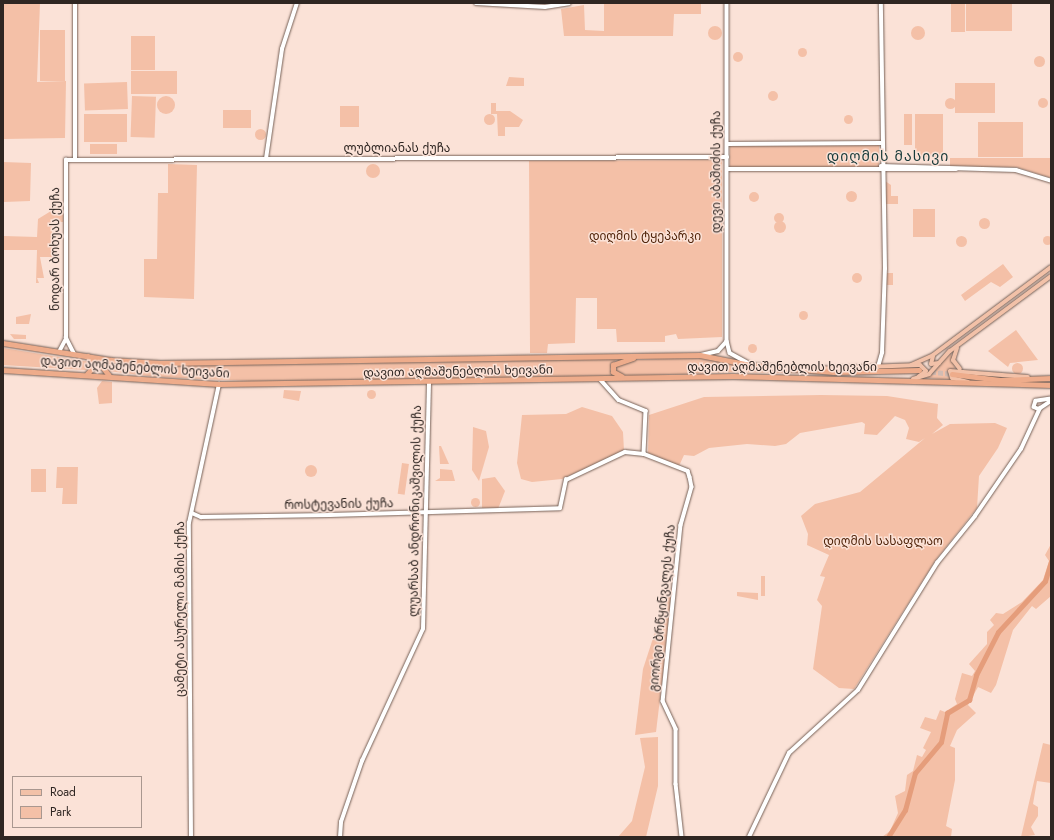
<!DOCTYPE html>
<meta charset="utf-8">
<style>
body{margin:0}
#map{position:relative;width:1054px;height:840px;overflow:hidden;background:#fbe2d7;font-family:Jost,"Noto Sans Georgian",sans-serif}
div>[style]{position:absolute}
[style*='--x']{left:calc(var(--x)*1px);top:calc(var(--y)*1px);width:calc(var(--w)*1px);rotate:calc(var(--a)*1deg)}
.green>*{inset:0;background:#f4c0a7;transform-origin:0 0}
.round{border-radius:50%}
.river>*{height:5px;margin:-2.5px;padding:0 2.5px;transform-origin:2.5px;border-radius:2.5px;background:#e59d7b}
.trunk-tunnel>*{height:4.5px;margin-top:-2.25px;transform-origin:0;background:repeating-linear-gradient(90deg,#d2bcb3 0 4.5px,transparent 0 6.5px)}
.roads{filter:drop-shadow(0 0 1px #776258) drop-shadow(0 0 1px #776258)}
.tertiary>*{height:3.5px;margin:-1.75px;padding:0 1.75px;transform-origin:1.75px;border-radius:1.75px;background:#fff}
.secondary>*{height:3.5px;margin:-1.75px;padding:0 1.75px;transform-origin:1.75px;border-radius:1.75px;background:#fff}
.primary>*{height:4px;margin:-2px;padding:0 2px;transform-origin:2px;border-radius:2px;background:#f2c1a8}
.trunk>*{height:4.5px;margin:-2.25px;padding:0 2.25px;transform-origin:2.25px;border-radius:2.25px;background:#eeac8b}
span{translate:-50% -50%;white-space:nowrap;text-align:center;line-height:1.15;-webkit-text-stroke:3px #fbe2d7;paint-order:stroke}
.street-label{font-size:12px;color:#2f2622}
.park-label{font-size:12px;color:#51240a}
.quarter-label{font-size:14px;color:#163939;letter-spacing:1px}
.frame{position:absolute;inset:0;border:4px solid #2f2622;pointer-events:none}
.legend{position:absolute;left:12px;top:776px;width:130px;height:52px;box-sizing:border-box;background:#fbe2d7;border:1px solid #a9978f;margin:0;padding:5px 7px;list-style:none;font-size:12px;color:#2f2622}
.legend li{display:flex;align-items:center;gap:8px;height:20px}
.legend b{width:20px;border:1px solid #a9978f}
</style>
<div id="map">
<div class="green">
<i style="clip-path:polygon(3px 3px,40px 3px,37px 82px,66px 81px,65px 138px,4px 139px,4px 157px)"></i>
<i style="clip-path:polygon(604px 3px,701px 3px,701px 14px,674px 14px,673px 36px,564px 36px,561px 9px,584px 5px,585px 30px,604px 31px)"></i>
<i style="left:951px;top:3px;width:14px;height:29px"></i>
<i style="left:966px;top:3px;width:46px;height:28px"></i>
<i class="round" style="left:911px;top:26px;width:14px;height:14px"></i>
<i class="round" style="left:708px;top:26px;width:14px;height:14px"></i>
<i style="left:40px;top:30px;width:25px;height:51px"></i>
<i style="left:131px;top:36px;width:24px;height:34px"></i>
<i class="round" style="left:797.5px;top:47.5px;width:9px;height:9px"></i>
<i class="round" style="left:733px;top:52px;width:10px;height:10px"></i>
<i class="round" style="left:1033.5px;top:55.5px;width:11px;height:11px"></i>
<i style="left:131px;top:71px;width:46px;height:23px"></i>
<i style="clip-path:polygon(509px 77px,524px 78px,524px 86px,506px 86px)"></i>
<i style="left:127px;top:82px;width:27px;height:43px;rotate:88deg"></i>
<i style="left:955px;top:83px;width:40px;height:30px"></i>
<i class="round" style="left:768px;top:91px;width:10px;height:10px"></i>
<i class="round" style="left:157px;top:96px;width:18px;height:18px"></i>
<i style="left:132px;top:96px;width:24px;height:41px;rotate:2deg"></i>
<i class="round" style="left:944.5px;top:97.5px;width:11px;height:11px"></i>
<i class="round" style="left:1038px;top:98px;width:10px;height:10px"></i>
<i style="clip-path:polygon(491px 103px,496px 103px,496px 111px,510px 111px,523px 120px,519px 127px,505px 127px,505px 136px,498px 136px,497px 114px,491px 114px)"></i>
<i style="left:340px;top:106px;width:19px;height:21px"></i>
<i style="left:223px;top:110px;width:28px;height:18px"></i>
<i class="round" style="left:483.5px;top:113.5px;width:11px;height:11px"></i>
<i style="left:84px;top:114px;width:43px;height:28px"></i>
<i style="left:904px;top:114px;width:8px;height:31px"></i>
<i style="left:915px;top:114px;width:28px;height:43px"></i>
<i class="round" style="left:843.5px;top:114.5px;width:9px;height:9px"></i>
<i style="left:978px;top:122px;width:45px;height:35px"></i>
<i class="round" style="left:254.5px;top:128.5px;width:11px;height:11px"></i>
<i style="left:117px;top:144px;width:10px;height:27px;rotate:90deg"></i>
<i style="left:879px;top:144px;width:23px;height:149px;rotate:90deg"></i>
<i style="clip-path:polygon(950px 158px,1051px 158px,1051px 178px,1016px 167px,950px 167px)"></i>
<i style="clip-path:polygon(722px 160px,722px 337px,678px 339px,676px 334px,665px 336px,665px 342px,617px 342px,616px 329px,597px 329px,597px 298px,576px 298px,575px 343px,548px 344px,547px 353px,530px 353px,529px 161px)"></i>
<i style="clip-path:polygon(3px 162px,31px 163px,30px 201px,4px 202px,4px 236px,37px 237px,38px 219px,51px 211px,63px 211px,63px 222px,52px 222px,52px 257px,40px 257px,44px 278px,37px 278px,39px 283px,36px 283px,37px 250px,4px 250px,3px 288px)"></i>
<i class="round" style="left:366px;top:164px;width:14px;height:14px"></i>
<i style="clip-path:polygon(168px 164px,197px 165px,194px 299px,144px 297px,144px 259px,157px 259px,158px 193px,168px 193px)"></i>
<i style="clip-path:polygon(885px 181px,891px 185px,891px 196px,898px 196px,898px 204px,885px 204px)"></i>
<i class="round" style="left:845.5px;top:190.5px;width:11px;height:11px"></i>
<i class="round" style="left:749px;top:192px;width:10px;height:10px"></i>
<i style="left:913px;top:209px;width:22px;height:28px"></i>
<i class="round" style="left:774px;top:213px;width:10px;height:10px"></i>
<i class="round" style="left:978.5px;top:217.5px;width:11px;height:11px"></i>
<i class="round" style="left:774px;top:221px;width:12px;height:12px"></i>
<i class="round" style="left:1042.5px;top:235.5px;width:9px;height:9px"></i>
<i class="round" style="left:955.5px;top:235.5px;width:11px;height:11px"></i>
<i style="clip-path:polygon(1003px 264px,1013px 277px,1000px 287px,991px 282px,965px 301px,961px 295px)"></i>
<i style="left:886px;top:273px;width:7px;height:12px"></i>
<i class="round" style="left:852px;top:273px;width:10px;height:10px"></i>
<i class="round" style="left:798.5px;top:310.5px;width:9px;height:9px"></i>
<i style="clip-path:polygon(31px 314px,29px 324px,16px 324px,16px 317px)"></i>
<i style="clip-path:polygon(1016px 330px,1038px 360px,1010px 363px,1008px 367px,988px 351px)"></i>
<i style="clip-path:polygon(10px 334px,26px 335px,26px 339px,14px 339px)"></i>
<i class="round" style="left:747.5px;top:343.5px;width:9px;height:9px"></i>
<i style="clip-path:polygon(3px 348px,90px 362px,93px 365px,86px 370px,3px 365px)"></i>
<i style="clip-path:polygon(951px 353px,955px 368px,947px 374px,953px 380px,927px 378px)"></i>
<i style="clip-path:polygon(701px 358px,757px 369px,853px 375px,739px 372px,630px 376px,618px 373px,614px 365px,628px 360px)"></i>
<i style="clip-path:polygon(616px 359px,610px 369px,614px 377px,276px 382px,156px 377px,108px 371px,105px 367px)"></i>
<i class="round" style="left:1011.5px;top:362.5px;width:11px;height:11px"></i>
<i style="clip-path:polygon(102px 381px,112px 382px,112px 403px,99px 404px,97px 388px)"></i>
<i class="round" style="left:366.5px;top:389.5px;width:9px;height:9px"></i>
<i style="clip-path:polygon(284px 390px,301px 391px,299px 401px,283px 398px)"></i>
<i style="clip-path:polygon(821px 395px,887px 396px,938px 404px,937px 418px,943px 425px,932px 434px,950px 424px,995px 423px,1007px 428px,998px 448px,979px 476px,977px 508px,935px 561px,854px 689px,839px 688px,813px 669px,822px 606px,817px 600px,825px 577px,820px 576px,829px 555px,807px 545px,808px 534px,801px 516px,815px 504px,860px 492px,925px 438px,919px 442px,906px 439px,909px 428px,905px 420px,895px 416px,877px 435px,864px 434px,865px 424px,862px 422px,800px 433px,786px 444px,775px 446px,747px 444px,709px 448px,694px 456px,684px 455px,679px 466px,648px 453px,649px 415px,704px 397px)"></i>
<i style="clip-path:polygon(582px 407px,612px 416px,623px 432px,624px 451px,562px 479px,532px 482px,521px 479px,517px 463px,522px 415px,566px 414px)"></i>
<i style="clip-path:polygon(473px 427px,486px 431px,489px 447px,479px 481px,472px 470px)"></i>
<i style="clip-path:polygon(439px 446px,441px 446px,449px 464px,440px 464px)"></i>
<i style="left:402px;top:463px;width:7px;height:31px;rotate:8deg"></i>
<i class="round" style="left:305px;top:465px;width:12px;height:12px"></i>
<i style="clip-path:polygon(57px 467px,78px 467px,77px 504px,62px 504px,63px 488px,56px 488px)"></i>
<i style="left:31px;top:469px;width:15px;height:23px"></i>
<i style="clip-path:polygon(440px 469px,452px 470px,455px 481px,435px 481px,440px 478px)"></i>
<i style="clip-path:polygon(495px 477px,505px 491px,498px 509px,482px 508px,482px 479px)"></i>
<i class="round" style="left:470.5px;top:497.5px;width:9px;height:9px"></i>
<i style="clip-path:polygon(1051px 544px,1051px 596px,1036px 609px,1032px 606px,1013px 630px,996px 685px,991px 693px,978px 687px,968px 705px,976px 713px,957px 730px,950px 746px,955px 748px,955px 780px,946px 826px,952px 829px,951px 837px,882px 837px,890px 831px,898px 813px,895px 796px,905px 791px,907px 775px,913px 771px,917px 755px,922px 757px,926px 750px,923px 748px,931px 732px,920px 728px,925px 717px,936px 720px,940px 710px,945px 712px,957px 704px,955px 699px,962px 673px,972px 676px,975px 671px,969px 664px,987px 644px,987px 632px,994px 625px,990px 620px,996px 613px,1003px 614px,1022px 602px,1043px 580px,1049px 561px,1045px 555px)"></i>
<i style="left:761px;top:576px;width:4px;height:20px"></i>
<i style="clip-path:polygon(669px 589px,673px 590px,656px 732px,635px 735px,643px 669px)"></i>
<i style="clip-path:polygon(737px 592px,758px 593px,758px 600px,737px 596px)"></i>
<i style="clip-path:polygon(658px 737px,658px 786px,646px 837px,618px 837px,632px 821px,645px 767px,640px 738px)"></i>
<i style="clip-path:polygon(1043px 743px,1051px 745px,1051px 783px,1037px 781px,1033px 804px,1038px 807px,1038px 816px,1031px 827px,1035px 835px,1021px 837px)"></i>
</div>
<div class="river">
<i style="--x:888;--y:837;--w:32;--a:-58"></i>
<i style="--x:905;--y:810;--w:38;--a:-75"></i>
<i style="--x:915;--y:773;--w:40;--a:-50"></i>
<i style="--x:941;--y:742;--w:30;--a:-78"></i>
<i style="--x:947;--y:713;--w:26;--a:-31"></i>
<i style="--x:969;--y:700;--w:26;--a:-74"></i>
<i style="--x:976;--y:675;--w:48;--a:-62.9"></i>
<i style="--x:998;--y:632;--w:69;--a:-47.3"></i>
<i style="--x:1045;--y:581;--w:21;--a:-73"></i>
</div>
<div class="trunk-tunnel">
<i style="--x:919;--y:370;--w:33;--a:7"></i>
</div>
<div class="roads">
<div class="tertiary">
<i style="--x:727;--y:3;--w:338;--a:90"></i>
<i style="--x:727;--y:341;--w:12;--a:76"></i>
<i style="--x:730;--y:353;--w:23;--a:29"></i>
<i style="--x:727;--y:144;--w:154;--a:-0.4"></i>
<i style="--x:266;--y:159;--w:111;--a:-81.7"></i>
<i style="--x:282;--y:49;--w:48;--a:-71.9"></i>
<i style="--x:75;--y:160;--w:157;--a:-90"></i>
<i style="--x:881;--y:166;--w:135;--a:1.7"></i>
<i style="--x:1016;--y:170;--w:37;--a:17"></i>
<i style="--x:727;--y:169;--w:229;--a:0"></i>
<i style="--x:59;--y:352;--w:15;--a:-62"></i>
<i style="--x:74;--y:354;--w:18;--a:-117"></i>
<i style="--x:66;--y:338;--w:178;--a:-90"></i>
<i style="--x:66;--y:160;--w:661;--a:-0.26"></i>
<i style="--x:701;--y:355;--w:17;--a:-13"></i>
<i style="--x:718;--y:351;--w:12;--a:-48"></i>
<i style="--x:600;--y:379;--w:28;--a:48"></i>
<i style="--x:619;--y:400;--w:29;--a:22"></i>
<i style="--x:646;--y:411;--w:43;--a:92.7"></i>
<i style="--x:644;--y:454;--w:47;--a:21.1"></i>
<i style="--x:688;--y:471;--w:6;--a:72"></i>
<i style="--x:690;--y:477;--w:10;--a:79"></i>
<i style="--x:692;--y:487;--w:40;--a:106"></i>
<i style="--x:681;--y:525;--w:177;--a:95.8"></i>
<i style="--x:663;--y:701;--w:31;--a:65"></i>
<i style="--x:676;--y:729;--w:55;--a:90"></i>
<i style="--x:676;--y:784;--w:53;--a:83.5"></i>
<i style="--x:192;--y:513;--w:10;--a:24"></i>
<i style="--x:201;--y:517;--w:129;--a:-0.9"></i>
<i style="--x:330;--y:515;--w:230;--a:-1.7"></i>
<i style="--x:560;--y:508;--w:29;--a:-78"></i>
<i style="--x:566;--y:480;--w:65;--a:-25.4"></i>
<i style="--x:625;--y:452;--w:19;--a:6"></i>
<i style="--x:191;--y:837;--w:314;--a:-90.4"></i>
<i style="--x:189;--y:523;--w:142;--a:-77.8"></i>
<i style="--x:340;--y:837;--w:15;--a:-86"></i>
<i style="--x:341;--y:822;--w:65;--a:-71"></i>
<i style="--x:362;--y:761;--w:145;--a:-65.2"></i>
<i style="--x:423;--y:629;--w:246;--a:-88.6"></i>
<i style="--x:749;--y:837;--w:93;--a:-64.5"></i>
<i style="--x:789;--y:753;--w:93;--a:-42.4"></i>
<i style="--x:858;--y:690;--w:150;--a:-58.1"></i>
<i style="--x:937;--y:563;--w:60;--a:-51"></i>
<i style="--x:975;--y:516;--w:81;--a:-55.5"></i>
<i style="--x:1021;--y:449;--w:45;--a:-65.1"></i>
</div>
<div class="secondary">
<i style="--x:476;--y:3;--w:69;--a:3.3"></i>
<i style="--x:545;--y:7;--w:24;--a:-9"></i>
<i style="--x:878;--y:367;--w:15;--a:-74"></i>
<i style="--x:882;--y:353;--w:84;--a:-88"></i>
<i style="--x:885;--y:269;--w:266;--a:-90.9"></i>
<i style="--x:1051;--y:399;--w:15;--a:172"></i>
<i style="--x:1036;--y:401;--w:6;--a:108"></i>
<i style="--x:1034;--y:407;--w:5;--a:22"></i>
<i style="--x:1039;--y:409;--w:14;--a:-34"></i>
</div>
<div class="primary">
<i style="--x:957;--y:348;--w:13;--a:108"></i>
<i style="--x:953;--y:360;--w:11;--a:52"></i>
<i style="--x:933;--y:356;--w:8;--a:104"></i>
<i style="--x:931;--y:364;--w:8;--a:-7"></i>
<i style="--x:911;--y:365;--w:24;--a:-24"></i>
<i style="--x:933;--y:355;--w:147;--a:-36.7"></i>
<i style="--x:810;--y:369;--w:110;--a:-2.1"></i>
<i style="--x:920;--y:365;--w:8;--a:45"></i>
<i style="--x:926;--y:371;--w:9;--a:144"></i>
<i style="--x:913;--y:379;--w:17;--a:-17"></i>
<i style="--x:929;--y:374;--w:31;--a:-48"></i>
<i style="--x:950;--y:351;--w:126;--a:-36.6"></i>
<i style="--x:968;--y:382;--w:16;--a:-166"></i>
<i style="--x:952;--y:378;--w:7;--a:-106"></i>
<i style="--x:950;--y:371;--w:78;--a:4.4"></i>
</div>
<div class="trunk">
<i style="--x:3;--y:343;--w:109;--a:8.9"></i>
<i style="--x:111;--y:360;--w:49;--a:3.5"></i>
<i style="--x:160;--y:363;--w:540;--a:-0.85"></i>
<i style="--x:700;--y:355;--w:52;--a:11.1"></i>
<i style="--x:751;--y:365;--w:83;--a:4.8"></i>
<i style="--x:834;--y:372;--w:85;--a:-1.3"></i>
<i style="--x:3;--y:370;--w:216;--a:3.7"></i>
<i style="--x:219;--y:384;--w:514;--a:-0.89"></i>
<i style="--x:733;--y:376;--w:318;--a:1.6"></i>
<i style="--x:87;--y:374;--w:12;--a:-48"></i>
<i style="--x:95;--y:365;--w:11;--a:-131"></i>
<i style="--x:952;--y:374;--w:48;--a:7.1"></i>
<i style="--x:1000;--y:380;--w:51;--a:-2.2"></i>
<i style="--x:109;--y:376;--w:10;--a:-127"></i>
<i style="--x:103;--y:368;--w:11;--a:-45"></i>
<i style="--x:622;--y:377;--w:10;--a:-151"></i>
<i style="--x:613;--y:372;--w:7;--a:-90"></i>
<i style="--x:613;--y:365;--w:21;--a:-19"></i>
</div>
</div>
<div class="street-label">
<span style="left:397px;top:149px">ლუბლიანას ქუჩა</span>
<span style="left:717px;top:172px;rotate:-90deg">დევი აბაშიძის ქუჩა</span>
<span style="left:56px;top:249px;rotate:-90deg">ნოდარ ბოხუას ქუჩა</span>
<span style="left:135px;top:368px;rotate:4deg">დავით აღმაშენებლის ხეივანი</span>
<span style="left:782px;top:368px">დავით აღმაშენებლის ხეივანი</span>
<span style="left:458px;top:372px;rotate:-1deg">დავით აღმაშენებლის ხეივანი</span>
<span style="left:339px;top:505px;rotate:-1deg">როსტევანის ქუჩა</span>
<span style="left:416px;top:511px;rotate:-89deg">ლუარსაბ ანდრონიკაშვილის ქუჩა</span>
<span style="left:663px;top:608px;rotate:-84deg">გიორგი ბრწყინვალეს ქუჩა</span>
<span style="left:181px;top:609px;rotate:-90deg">ცამეტი ასურელი მამის ქუჩა</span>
</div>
<div class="park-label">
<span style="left:645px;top:237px">დიღმის ტყეპარკი</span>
<span style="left:883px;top:542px">დიღმის სასაფლაო</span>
</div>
<div class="quarter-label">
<span style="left:888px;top:156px">დიღმის მასივი</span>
</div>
<div class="frame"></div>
<ul class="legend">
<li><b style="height:5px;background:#f2c1a8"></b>Road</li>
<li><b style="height:11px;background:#f4c0a7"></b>Park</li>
</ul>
</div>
